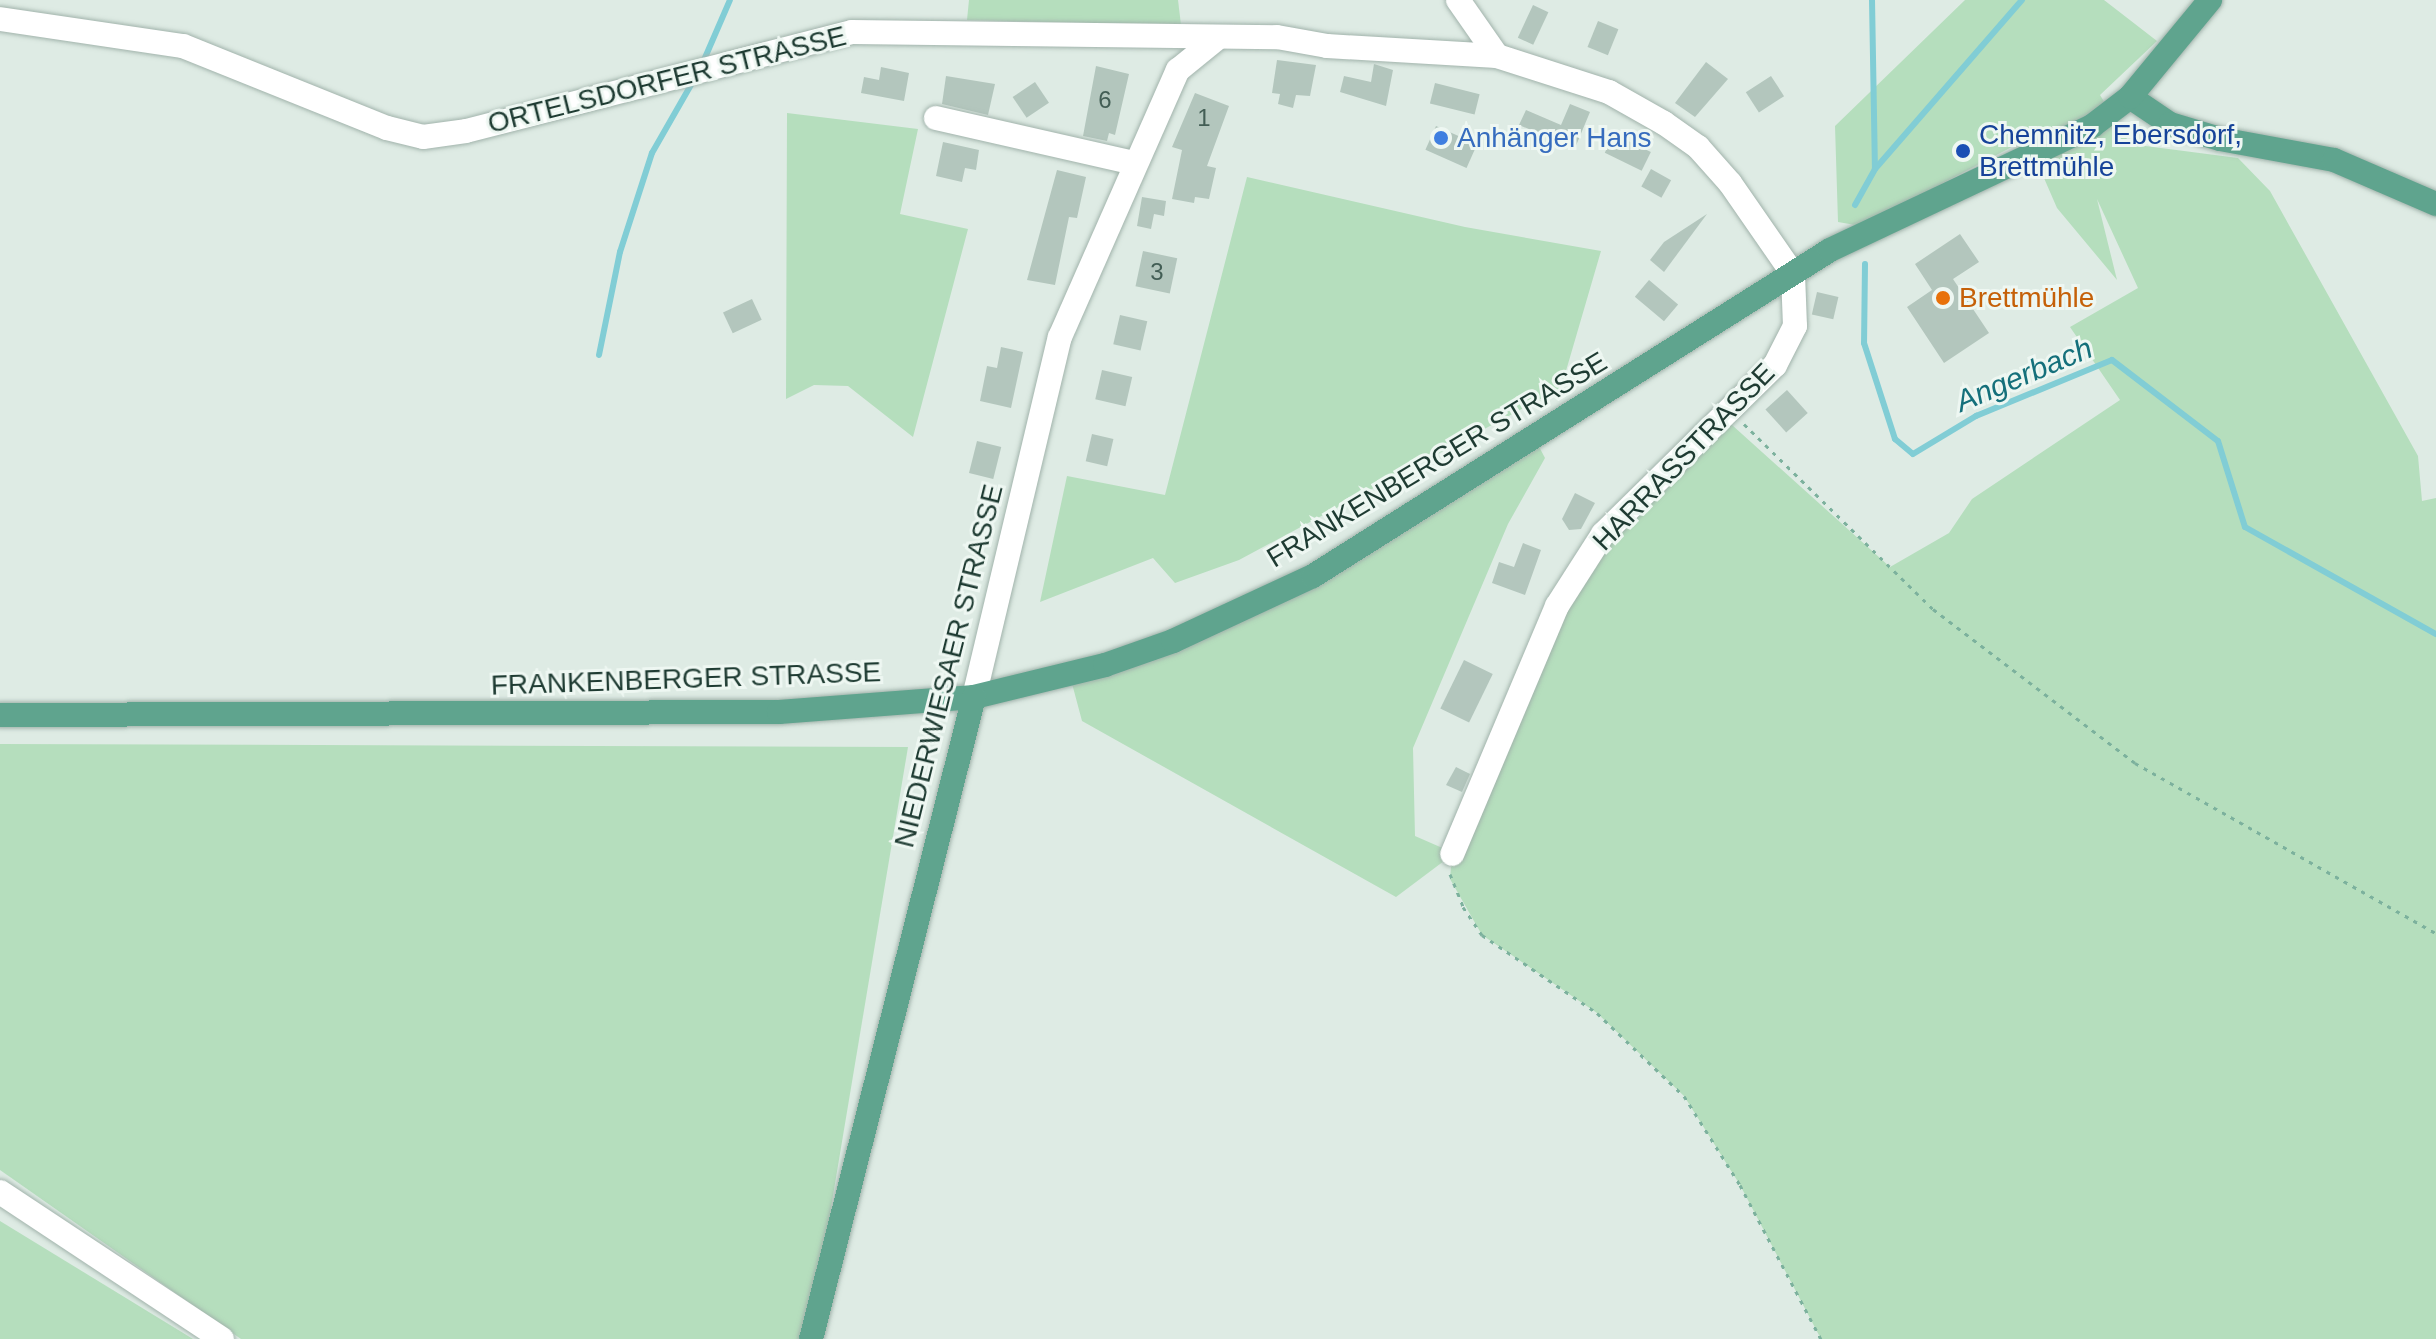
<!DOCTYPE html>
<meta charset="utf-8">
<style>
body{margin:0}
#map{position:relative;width:2436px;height:1339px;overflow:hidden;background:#deebe4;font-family:Arial,sans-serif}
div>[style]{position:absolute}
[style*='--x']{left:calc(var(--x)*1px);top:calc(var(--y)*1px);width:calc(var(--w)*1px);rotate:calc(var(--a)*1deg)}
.green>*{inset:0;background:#b5debd}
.stream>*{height:6px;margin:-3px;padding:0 3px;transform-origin:3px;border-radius:3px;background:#81cdd5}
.building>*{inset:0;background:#b3c6bd;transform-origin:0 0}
.path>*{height:3px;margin-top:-1.5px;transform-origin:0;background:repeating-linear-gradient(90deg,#7cb19d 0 4px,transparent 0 10px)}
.roads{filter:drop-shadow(0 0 2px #a1b3ab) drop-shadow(0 0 2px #a1b3ab)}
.minor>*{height:24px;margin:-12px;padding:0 12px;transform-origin:12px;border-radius:12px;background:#fff}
.major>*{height:24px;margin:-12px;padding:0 12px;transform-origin:12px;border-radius:12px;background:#5fa48e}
.dots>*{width:22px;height:22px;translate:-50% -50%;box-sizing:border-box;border:4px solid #eef7f2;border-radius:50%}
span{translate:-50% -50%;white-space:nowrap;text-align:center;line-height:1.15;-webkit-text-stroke:6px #eef7f2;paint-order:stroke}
.number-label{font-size:24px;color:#435e55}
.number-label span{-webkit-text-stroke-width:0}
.street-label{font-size:28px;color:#1e3b32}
.transit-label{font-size:28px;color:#164399}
.left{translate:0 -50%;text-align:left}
.shop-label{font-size:28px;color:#366cbe}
.food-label{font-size:28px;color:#c56008}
.water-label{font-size:30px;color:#15707b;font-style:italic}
</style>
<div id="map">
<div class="green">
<i style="clip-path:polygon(969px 0,1178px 0,1181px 25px,967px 20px)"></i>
<i style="clip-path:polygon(1965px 0,2104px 0,2157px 41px,2100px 95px,2130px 144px,2238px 158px,2270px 191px,2418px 456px,2422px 501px,2436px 498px,2436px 1339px,1821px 1339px,1740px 1185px,1684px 1096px,1597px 1013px,1482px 935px,1450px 879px,1452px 855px,1396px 897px,1082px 721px,1070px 676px,1173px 641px,1535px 439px,1545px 458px,1508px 524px,1413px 748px,1415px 836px,1447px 850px,1603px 534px,1727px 408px,1732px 425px,1890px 567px,1949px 533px,1972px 499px,2120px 400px,2070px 327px,2138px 288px,2097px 199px,2117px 280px,2057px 208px,2027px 139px,1861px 226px,1838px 222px,1835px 126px)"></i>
<i style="clip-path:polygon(787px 113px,918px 129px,900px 214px,968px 229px,913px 437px,848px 386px,814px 385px,786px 399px)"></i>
<i style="clip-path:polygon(1247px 177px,1465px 227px,1601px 251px,1561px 388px,1239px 560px,1175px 583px,1153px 558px,1040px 602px,1067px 476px,1165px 495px)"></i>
<i style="clip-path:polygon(0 744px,908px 747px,809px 1339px,241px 1339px,0 1170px)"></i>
<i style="clip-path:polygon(0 1221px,193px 1339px,0 1339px)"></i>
</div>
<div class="stream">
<i style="--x:1872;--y:0;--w:168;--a:89"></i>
<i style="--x:704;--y:60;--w:65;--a:-66.6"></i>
<i style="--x:1855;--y:205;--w:41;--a:-60.9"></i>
<i style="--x:1875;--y:169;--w:224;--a:-49"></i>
<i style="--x:1865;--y:264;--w:79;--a:90.7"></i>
<i style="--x:1864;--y:343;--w:101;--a:72.1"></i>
<i style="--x:1895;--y:439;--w:23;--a:40"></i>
<i style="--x:1913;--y:454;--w:74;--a:-31.1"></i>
<i style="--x:1976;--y:416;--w:147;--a:-22.4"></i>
<i style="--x:2112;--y:360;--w:133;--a:37.4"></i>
<i style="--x:2218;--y:441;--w:90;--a:72.6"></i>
<i style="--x:2245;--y:527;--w:219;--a:29.3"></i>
<i style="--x:599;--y:355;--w:105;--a:-78.5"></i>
<i style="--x:620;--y:252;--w:104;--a:-72.1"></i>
<i style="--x:652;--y:153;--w:78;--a:-60.2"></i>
</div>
<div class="building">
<i style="left:1533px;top:5px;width:17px;height:36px;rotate:25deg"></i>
<i style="left:1598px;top:21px;width:22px;height:28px;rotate:22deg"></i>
<i style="clip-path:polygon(1277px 60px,1316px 65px,1310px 96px,1296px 95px,1293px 108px,1278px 104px,1280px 94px,1272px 93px)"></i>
<i style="clip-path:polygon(1706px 62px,1728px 79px,1695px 117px,1675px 103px)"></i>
<i style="clip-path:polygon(1374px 64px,1393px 70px,1386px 106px,1340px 92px,1344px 76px,1371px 82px)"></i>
<i style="clip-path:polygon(1096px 66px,1129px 74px,1115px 135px,1109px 133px,1107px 141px,1083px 136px)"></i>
<i style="clip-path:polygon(881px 67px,909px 73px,904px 101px,861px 93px,864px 77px,879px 80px)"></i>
<i style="clip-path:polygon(946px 76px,995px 84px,988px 115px,942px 104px)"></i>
<i style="left:1771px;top:76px;width:24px;height:30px;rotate:57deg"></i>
<i style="left:1035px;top:82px;width:25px;height:27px;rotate:56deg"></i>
<i style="left:1435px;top:83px;width:46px;height:21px;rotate:14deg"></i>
<i style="clip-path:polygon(1195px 93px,1229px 106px,1207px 166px,1216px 168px,1209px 199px,1195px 197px,1194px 203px,1172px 199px,1182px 150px,1172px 147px)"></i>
<i style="clip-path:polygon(1570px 104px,1590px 112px,1575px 148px,1519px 125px,1526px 110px,1561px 125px)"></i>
<i style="left:1436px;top:126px;width:45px;height:26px;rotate:24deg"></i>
<i style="left:1614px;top:134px;width:41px;height:21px;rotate:26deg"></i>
<i style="clip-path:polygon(943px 142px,979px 150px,976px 170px,965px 168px,962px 182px,936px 176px)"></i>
<i style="left:1651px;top:169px;width:23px;height:20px;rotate:29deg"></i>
<i style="clip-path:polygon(1057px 170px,1086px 177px,1077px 218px,1069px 217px,1055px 285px,1027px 280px)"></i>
<i style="clip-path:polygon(1142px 197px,1166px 201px,1164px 216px,1154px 214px,1151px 229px,1137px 226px)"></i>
<i style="clip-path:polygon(1707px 214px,1664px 272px,1650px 260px,1664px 242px)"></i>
<i style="clip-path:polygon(1960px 234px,1979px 262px,1953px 279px,1989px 333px,1944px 363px,1907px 307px,1932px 290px,1915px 264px)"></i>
<i style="left:1143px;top:251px;width:35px;height:36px;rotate:12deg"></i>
<i style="left:1649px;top:280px;width:38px;height:22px;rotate:40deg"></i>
<i style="left:1817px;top:292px;width:22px;height:23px;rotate:13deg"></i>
<i style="left:752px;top:299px;width:23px;height:32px;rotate:65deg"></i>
<i style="left:1120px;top:315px;width:28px;height:30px;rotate:13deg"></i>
<i style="clip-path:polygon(1001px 347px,1023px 352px,1011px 408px,980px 401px,987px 366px,997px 368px)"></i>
<i style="left:1102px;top:370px;width:31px;height:30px;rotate:13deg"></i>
<i style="left:1787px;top:390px;width:31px;height:29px;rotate:48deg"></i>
<i style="left:1092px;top:434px;width:22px;height:28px;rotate:13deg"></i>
<i style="left:977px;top:441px;width:25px;height:33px;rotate:14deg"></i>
<i style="clip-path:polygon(1575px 493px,1595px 503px,1581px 529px,1569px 530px,1562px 519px)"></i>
<i style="clip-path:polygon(1523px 543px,1541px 550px,1525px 595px,1492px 583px,1499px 562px,1514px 567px)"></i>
<i style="left:1464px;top:660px;width:32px;height:54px;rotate:26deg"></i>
<i style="clip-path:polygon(1456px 767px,1470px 774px,1462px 792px,1446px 785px)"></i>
</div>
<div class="path">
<i style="--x:1744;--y:424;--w:264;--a:44.4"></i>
<i style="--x:1933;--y:609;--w:254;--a:37.3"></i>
<i style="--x:2135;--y:763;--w:346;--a:29.5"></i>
<i style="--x:1450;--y:874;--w:35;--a:68"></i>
<i style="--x:1463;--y:907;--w:34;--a:56"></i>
<i style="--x:1482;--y:935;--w:139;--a:34.1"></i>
<i style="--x:1597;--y:1013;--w:120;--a:43.7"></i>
<i style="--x:1684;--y:1096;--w:105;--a:57.8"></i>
<i style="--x:1740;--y:1185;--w:174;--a:62.3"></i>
</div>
<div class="roads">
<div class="minor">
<i style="--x:1458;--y:0;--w:68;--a:55.1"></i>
<i style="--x:0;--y:19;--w:185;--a:8.4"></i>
<i style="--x:183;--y:46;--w:220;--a:21.9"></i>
<i style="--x:387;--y:128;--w:37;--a:14"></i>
<i style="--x:423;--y:137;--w:43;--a:-7.9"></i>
<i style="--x:466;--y:131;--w:398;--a:-14.4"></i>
<i style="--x:852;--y:32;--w:425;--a:0.7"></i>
<i style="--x:1277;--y:37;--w:51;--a:10.2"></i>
<i style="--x:1327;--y:46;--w:170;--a:3.4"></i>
<i style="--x:1497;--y:56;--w:118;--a:17.8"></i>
<i style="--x:1609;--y:92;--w:63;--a:29.4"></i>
<i style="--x:1664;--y:123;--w:42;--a:35.2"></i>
<i style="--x:1698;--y:147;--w:48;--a:48.4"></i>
<i style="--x:1730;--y:183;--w:111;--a:55.3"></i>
<i style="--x:1793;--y:274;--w:52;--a:87.8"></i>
<i style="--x:1795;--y:326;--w:44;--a:117.1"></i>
<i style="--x:1775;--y:365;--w:241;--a:135.5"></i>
<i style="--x:1603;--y:534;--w:85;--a:122.6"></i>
<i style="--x:1557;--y:606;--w:269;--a:112.9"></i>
<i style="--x:936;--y:118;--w:203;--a:12.8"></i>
<i style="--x:974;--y:697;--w:370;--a:-76.6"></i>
<i style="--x:1060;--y:337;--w:292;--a:-66.2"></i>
<i style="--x:1178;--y:70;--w:48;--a:-39"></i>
<i style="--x:0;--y:1192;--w:266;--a:33.5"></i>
</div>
<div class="major">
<i style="--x:2130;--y:97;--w:48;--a:34"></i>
<i style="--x:2170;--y:124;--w:52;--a:16.7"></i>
<i style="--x:2220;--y:139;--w:116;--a:10.4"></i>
<i style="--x:2334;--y:160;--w:111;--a:23.3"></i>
<i style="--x:0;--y:715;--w:779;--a:-0.22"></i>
<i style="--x:779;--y:712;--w:196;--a:-4.4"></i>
<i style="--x:974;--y:697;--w:135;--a:-13.7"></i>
<i style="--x:1105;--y:665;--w:72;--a:-19.4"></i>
<i style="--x:1173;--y:641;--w:154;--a:-24.9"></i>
<i style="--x:1313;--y:576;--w:611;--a:-32.23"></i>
<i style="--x:1830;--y:250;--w:290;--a:-25.3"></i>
<i style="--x:2092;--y:126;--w:48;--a:-37.3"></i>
<i style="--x:2130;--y:97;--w:126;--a:-50.5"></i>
<i style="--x:811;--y:1339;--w:662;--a:-75.75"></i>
</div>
</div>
<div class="dots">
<i style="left:1441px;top:138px;background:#3f7fe0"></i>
<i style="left:1963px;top:151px;background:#1a4fb4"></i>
<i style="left:1943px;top:298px;background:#e8710a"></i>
</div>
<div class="number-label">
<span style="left:1105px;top:100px">6</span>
<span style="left:1204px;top:118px">1</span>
<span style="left:1157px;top:272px">3</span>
</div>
<div class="street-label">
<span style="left:667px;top:80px;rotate:-14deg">ORTELSDORFER STRASSE</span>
<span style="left:1684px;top:457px;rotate:-46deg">HARRASSTRASSE</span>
<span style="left:1437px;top:460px;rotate:-31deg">FRANKENBERGER STRASSE</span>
<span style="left:949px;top:666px;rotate:-76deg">NIEDERWIESAER STRASSE</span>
<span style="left:686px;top:679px;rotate:-2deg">FRANKENBERGER STRASSE</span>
</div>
<div class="transit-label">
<span class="left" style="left:1979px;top:151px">Chemnitz, Ebersdorf,<br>Brettmühle</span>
</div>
<div class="shop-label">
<span class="left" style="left:1457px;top:138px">Anhänger Hans</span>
</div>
<div class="food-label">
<span class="left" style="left:1959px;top:298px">Brettmühle</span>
</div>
<div class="water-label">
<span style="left:2024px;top:375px;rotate:-23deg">Angerbach</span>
</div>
</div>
